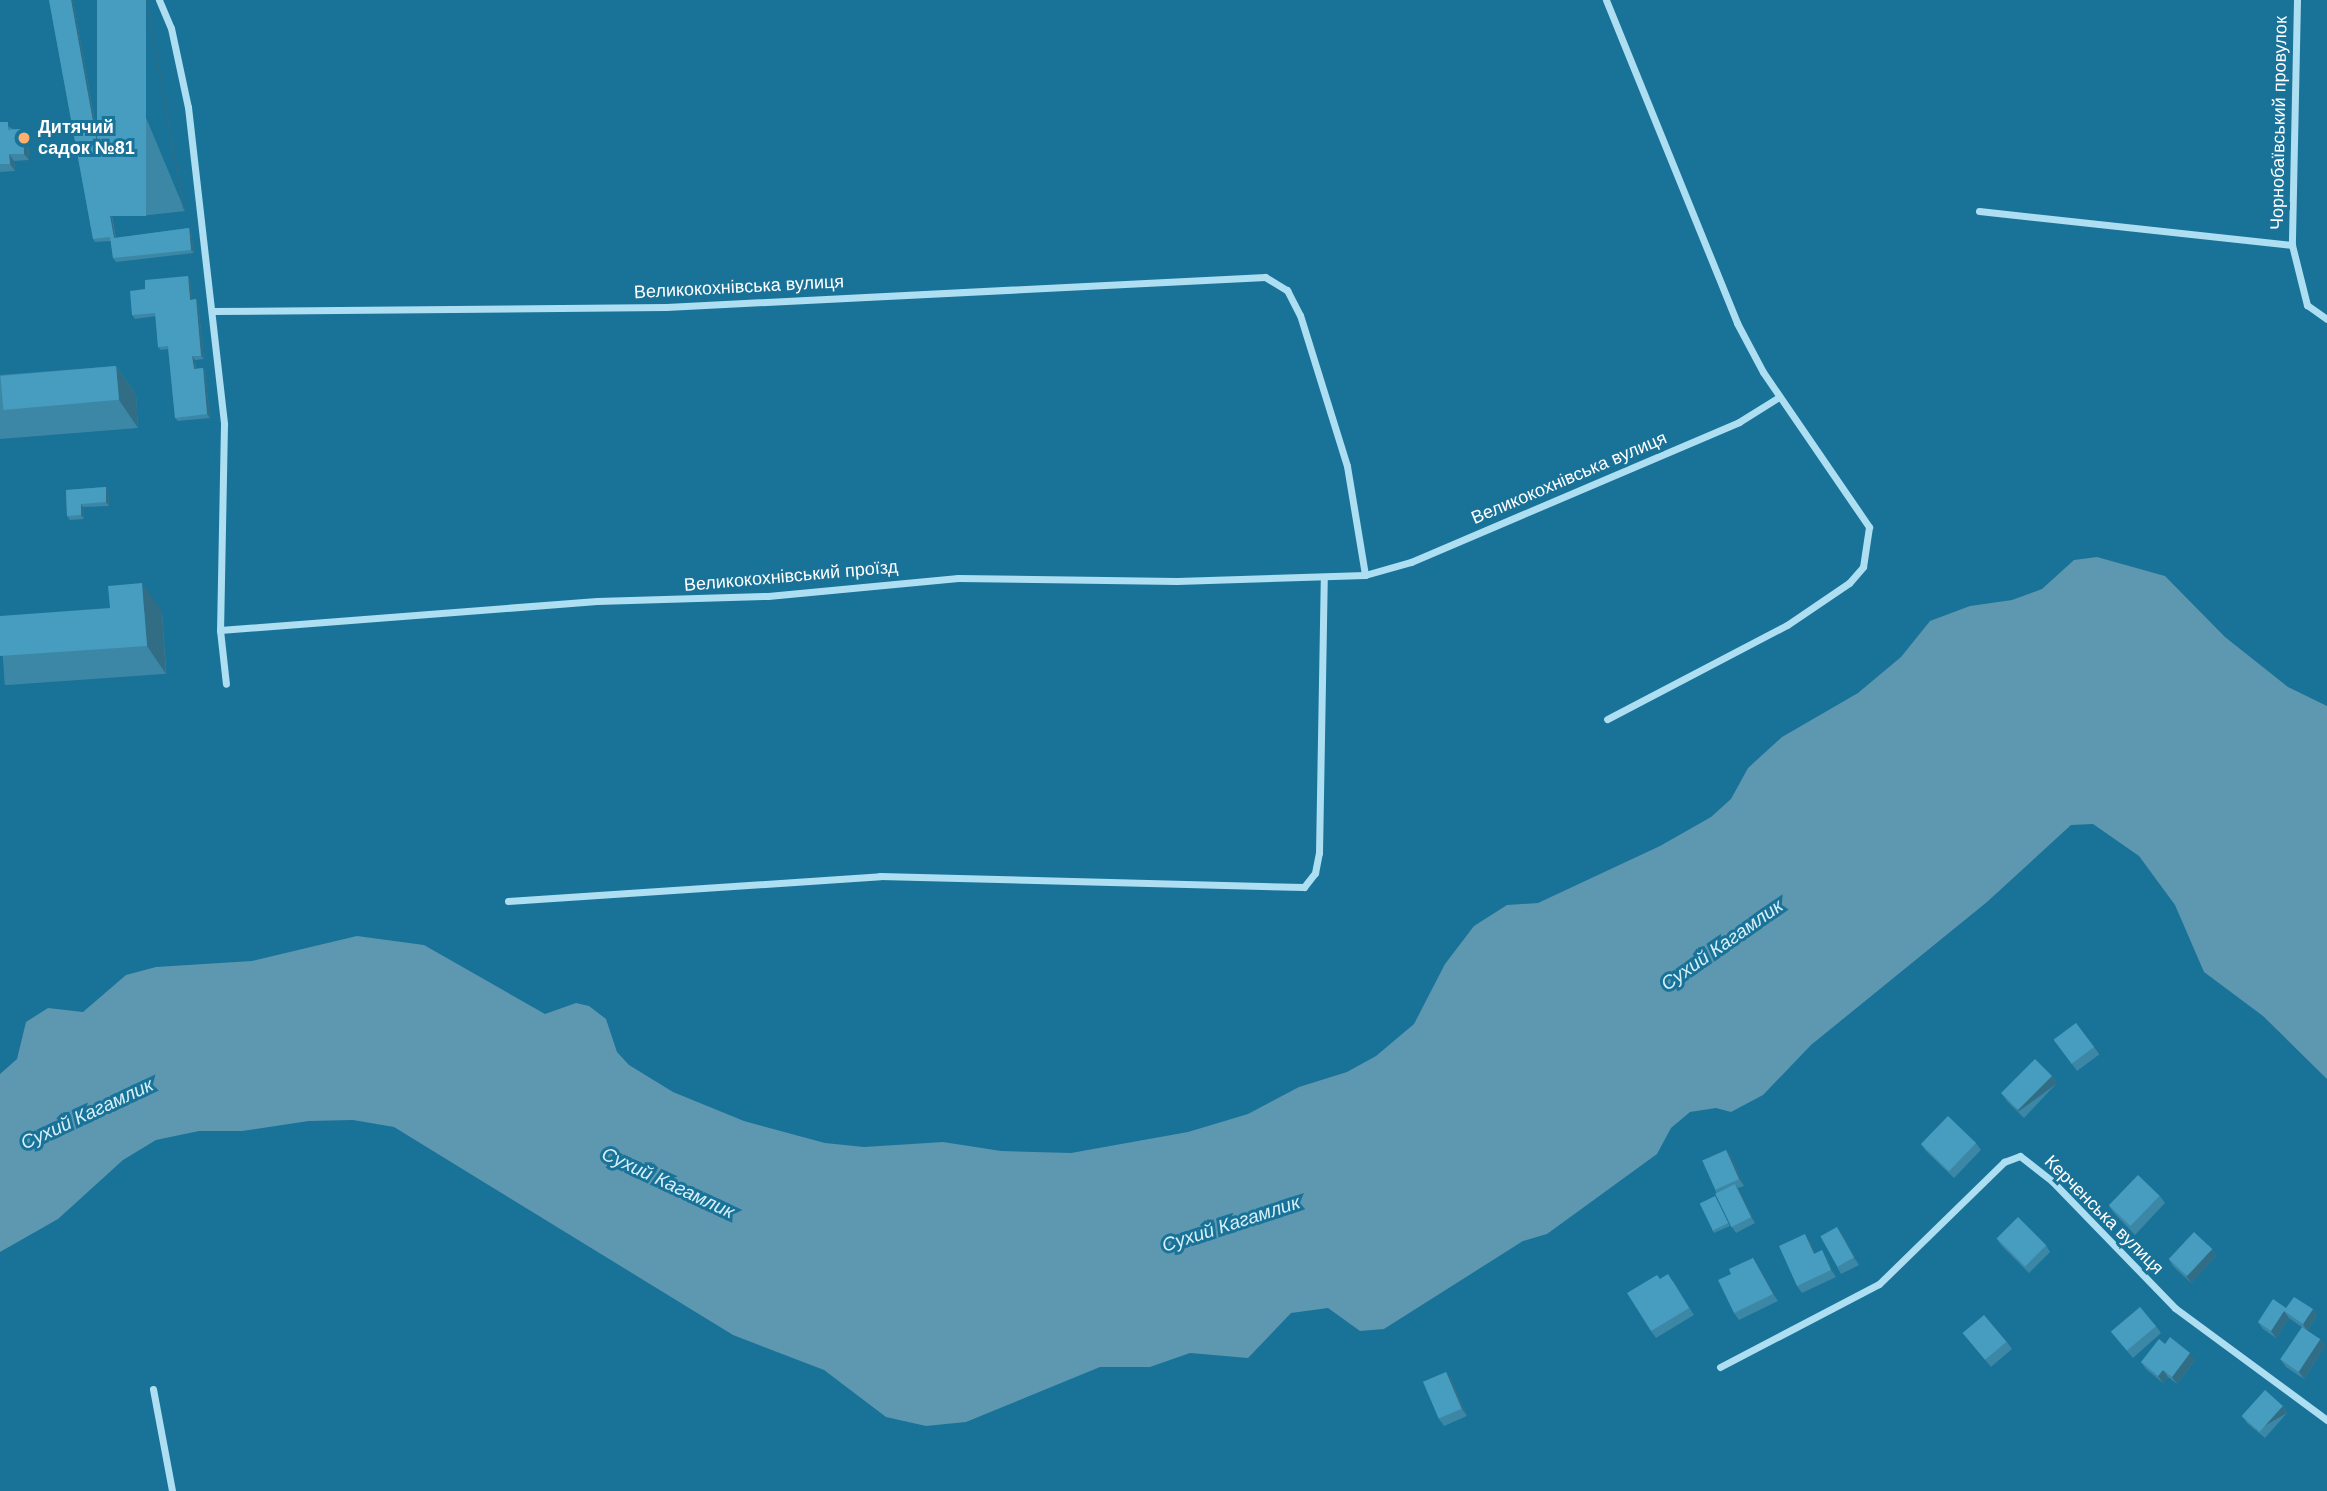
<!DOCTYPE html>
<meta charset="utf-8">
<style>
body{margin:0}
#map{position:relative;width:2327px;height:1491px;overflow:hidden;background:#197298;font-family:Arial,sans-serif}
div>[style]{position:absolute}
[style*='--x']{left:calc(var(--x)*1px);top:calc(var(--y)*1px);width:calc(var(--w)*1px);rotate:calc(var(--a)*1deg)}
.water>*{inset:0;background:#5d97b0}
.street>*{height:7px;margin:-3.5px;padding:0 3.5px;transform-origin:3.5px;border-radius:3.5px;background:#addef1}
.wall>*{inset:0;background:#3c87a5;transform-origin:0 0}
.shaded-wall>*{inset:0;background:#316e86;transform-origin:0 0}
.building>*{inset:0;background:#469dc0;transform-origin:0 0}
.dots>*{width:19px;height:19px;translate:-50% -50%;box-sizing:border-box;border:4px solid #197298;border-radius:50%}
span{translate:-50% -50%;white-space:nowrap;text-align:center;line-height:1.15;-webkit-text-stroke:6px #197298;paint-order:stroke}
.street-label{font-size:18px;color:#fff}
.poi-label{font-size:18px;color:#fff;font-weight:700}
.left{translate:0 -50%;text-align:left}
.water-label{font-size:19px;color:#d6f0fa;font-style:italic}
</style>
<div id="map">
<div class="water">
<i style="clip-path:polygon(2097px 557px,2165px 576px,2225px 637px,2288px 687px,2327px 706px,2327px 1079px,2263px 1016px,2204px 972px,2175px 905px,2139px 856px,2093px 824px,2071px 825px,1987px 902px,1811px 1045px,1763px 1095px,1731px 1112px,1716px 1108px,1690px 1112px,1671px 1128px,1657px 1154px,1547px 1234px,1523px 1241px,1384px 1329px,1360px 1331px,1328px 1308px,1291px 1313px,1248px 1358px,1190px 1353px,1150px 1367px,1100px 1367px,966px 1422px,926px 1426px,886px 1417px,824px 1370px,733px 1335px,394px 1127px,353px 1120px,309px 1121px,242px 1131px,199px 1131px,156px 1140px,123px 1160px,58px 1219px,0 1252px,0 1074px,17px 1059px,26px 1022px,48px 1008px,83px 1012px,126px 975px,156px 967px,252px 961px,357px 936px,424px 945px,545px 1014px,576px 1003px,589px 1006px,606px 1019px,617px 1052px,629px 1065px,673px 1092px,744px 1121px,825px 1143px,864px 1147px,943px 1142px,1001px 1151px,1071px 1153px,1188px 1132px,1248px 1114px,1299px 1087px,1347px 1072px,1376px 1056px,1414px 1024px,1445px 964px,1474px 926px,1507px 905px,1538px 903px,1660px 846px,1711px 817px,1731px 799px,1748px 768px,1782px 737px,1858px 693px,1901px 657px,1930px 621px,1970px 606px,2012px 600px,2042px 589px,2074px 560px)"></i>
</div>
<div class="street">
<i style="--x:159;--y:0;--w:30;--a:67"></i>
<i style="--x:171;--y:28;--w:81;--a:77.9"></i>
<i style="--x:188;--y:107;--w:319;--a:83.5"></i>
<i style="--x:224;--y:424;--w:206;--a:91.1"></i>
<i style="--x:220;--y:630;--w:54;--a:83.7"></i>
<i style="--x:1606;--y:0;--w:349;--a:67.9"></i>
<i style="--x:1737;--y:323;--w:55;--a:62"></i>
<i style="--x:1763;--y:372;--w:188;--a:55.6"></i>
<i style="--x:1869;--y:527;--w:40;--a:98.5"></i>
<i style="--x:1863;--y:567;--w:21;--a:131"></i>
<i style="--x:1849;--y:583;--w:75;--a:145.9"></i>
<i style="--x:1787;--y:625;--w:203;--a:152.4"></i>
<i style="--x:2297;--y:0;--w:245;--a:91.2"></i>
<i style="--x:2292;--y:245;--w:62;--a:76"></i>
<i style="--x:2307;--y:305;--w:24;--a:35"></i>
<i style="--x:1979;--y:211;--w:315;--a:6.2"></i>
<i style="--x:213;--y:311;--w:453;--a:-0.5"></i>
<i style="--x:666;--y:307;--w:600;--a:-2.87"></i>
<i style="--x:1265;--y:277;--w:26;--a:31"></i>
<i style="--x:1287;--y:290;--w:28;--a:63"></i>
<i style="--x:1300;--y:315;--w:158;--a:72.7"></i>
<i style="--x:1347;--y:466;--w:110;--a:80.6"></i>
<i style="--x:220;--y:630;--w:378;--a:-4.4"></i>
<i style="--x:597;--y:601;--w:171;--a:-1.7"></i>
<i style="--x:768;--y:596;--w:191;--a:-5.4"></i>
<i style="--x:958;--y:578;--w:219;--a:0.8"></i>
<i style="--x:1177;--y:581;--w:188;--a:-1.8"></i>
<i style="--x:1365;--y:575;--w:48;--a:-15.8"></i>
<i style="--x:1411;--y:562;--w:357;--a:-23.1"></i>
<i style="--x:1739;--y:422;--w:47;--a:-32"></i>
<i style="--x:508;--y:901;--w:373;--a:-3.8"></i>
<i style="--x:880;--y:876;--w:424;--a:1.5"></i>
<i style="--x:1304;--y:887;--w:18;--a:-52"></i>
<i style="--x:1315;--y:873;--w:20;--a:-79"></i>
<i style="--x:1319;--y:853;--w:275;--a:-89"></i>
<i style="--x:1720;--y:1367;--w:179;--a:-27.6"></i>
<i style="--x:1879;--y:1284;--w:175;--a:-44.3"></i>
<i style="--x:2004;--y:1162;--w:17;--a:-21"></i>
<i style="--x:2020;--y:1156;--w:41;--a:38"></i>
<i style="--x:2052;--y:1181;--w:177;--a:45.9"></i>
<i style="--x:2175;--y:1308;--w:189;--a:36.4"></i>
<i style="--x:153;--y:1389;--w:104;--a:79.4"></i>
</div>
<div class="wall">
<i style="clip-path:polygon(49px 0,73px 0,116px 238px,189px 228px,191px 232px,194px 253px,116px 262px,113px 258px,111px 241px,95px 242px,93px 239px)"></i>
<i style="clip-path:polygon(97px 0,185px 211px,140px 216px,138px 212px)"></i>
<i style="clip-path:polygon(0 122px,13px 129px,23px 129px,28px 136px,29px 160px,14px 161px,15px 171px,0 172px)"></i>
<i style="clip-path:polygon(188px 276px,190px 280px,192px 300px,196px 299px,198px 303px,204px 359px,195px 360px,196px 369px,203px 368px,205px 372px,210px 418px,178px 421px,175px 418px,168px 349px,161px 350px,158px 347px,156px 316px,135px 319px,132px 315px,145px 289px)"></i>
<i style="clip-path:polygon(116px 366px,136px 394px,138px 428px,0 439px,0 375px)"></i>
<i style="clip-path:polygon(106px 487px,108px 491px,109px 506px,83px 507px,84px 519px,70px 520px,67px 516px,66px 490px)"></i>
<i style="left:162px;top:611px;width:63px;height:162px;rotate:86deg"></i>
<i style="left:2076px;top:1023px;width:39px;height:28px;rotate:53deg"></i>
<i style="clip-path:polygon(2052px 1076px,2057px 1083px,2024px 1118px,2007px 1101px,2002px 1094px)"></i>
<i style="clip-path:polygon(1976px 1143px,1981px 1150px,1954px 1178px,1926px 1151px,1921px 1144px)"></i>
<i style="clip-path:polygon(1726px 1150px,1731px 1156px,1744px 1186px,1738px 1188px,1755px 1223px,1736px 1233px,1731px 1226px,1715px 1190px)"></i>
<i style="clip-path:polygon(1715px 1196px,1730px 1226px,1714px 1233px,1712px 1230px)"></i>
<i style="clip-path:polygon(2160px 1196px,2165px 1203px,2135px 1235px,2114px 1213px,2109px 1206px)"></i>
<i style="clip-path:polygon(1842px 1234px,1859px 1265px,1841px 1274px,1837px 1267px)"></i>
<i style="clip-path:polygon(1996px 1238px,2046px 1245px,2050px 1252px,2029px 1273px,2001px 1245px)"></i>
<i style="clip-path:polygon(1810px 1241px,1815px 1254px,1822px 1250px,1826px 1257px,1836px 1277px,1802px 1293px,1797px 1286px)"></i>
<i style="clip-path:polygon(2212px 1249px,2216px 1256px,2191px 1283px,2173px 1266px,2169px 1259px)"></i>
<i style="clip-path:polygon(1753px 1258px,1778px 1301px,1739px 1320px,1734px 1313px,1731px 1274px)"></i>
<i style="clip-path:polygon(1660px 1279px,1673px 1281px,1694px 1315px,1656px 1338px,1651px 1331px)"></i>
<i style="clip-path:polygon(2286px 1308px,2313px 1309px,2317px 1316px,2307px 1331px,2320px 1339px,2325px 1346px,2304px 1379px,2286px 1367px,2281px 1360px,2306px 1330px,2289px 1318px,2276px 1338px,2263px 1329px,2258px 1322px)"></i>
<i style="clip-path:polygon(2156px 1326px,2161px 1333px,2133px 1358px,2111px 1332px)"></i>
<i style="clip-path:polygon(1963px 1333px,2007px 1342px,2012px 1349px,1991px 1367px)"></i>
<i style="clip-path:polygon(2165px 1344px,2195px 1360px,2177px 1384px,2168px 1377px,2163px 1383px,2146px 1369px,2141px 1362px)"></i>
<i style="clip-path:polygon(1446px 1372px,1451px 1379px,1467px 1416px,1444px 1426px,1439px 1419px)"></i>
<i style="clip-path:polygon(2283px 1406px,2287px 1413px,2265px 1438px,2247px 1423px,2242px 1416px)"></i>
</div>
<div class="shaded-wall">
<i style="clip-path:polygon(71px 0,73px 0,116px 241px,114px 238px)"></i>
<i style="clip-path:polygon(146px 0,147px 0,185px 211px,183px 208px)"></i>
<i style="clip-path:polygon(23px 129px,28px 136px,29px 160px,24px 154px)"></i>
<i style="clip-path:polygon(9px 154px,14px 161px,15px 171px,10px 164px)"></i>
<i style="clip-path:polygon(189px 228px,191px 232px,194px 253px,191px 250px)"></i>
<i style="clip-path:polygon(188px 276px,190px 280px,193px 303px,190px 300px)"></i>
<i style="clip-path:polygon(196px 299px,198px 303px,204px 359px,201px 356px)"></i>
<i style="clip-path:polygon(192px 356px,195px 360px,196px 373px,194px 369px)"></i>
<i style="clip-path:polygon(116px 366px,136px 394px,138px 428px,119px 400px)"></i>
<i style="clip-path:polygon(203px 368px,205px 372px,210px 418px,207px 414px)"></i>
<i style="clip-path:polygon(106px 487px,108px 491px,109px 506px,106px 502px)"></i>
<i style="clip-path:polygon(81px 504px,83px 507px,84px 519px,81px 515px)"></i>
<i style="clip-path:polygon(142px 583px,162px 611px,166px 674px,147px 646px)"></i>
<i style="left:2052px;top:1076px;width:9px;height:48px;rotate:54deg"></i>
<i style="clip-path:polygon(1726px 1150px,1731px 1156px,1744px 1186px,1739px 1179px)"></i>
<i style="clip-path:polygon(1735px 1184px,1740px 1191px,1755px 1223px,1751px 1217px)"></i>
<i style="clip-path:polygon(1837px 1227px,1842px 1234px,1859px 1265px,1854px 1258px)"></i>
<i style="clip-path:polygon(1805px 1234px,1810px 1241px,1819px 1261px,1814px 1254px)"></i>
<i style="clip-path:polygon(2212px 1249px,2216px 1256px,2191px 1283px,2186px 1276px)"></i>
<i style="clip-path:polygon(1822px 1250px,1826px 1257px,1836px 1277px,1831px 1270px)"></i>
<i style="clip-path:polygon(1753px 1258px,1758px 1265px,1778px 1301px,1773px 1294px)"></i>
<i style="clip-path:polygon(2313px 1309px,2317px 1316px,2307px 1331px,2303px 1324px)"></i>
<i style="clip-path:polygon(2284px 1311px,2289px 1318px,2276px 1338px,2271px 1331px)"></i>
<i style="clip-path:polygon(2320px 1339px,2325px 1346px,2304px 1379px,2299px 1372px)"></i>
<i style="clip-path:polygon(2190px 1353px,2195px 1360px,2177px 1384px,2172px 1377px)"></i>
<i style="clip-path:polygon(2163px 1370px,2168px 1377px,2163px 1383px,2158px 1376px)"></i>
<i style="clip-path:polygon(1446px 1372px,1451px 1379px,1467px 1416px,1462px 1409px)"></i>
<i style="left:2283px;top:1406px;width:8px;height:35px;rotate:60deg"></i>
</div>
<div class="building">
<i style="clip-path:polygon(49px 0,71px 0,114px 238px,189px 228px,191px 250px,113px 258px,110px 237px,93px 239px)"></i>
<i style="left:97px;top:0;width:49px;height:216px"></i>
<i style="clip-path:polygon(0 122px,8px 122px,8px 130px,23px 129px,24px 154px,9px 154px,10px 164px,0 164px)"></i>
<i style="clip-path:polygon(188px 276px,190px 300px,196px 299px,201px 356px,192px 356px,194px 369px,203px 368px,207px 414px,175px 418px,168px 346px,158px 347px,155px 313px,132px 315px,130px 291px,145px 289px,145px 280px)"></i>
<i style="left:116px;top:366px;width:34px;height:116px;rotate:85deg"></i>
<i style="clip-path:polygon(106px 487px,106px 502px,81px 504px,81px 515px,67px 516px,66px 490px)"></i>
<i style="clip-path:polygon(142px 583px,147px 646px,0 656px,0 616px,110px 608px,108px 586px)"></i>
<i style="left:2076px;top:1023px;width:30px;height:28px;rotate:53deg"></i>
<i style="left:2035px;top:1059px;width:24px;height:48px;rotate:45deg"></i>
<i style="left:1948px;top:1116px;width:39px;height:39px;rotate:44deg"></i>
<i style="left:1726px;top:1150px;width:32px;height:26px;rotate:66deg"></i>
<i style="left:2138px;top:1175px;width:30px;height:42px;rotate:44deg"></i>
<i style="left:1735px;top:1184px;width:37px;height:22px;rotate:64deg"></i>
<i style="left:1715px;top:1196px;width:30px;height:17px;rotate:64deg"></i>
<i style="left:2018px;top:1217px;width:40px;height:30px;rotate:45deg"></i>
<i style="left:1837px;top:1227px;width:35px;height:19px;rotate:61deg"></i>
<i style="left:2194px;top:1232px;width:25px;height:37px;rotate:43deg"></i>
<i style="clip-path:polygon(1805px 1234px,1814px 1254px,1822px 1250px,1831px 1270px,1797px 1286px,1779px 1246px)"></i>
<i style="clip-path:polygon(1753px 1258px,1773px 1294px,1734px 1313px,1718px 1280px,1731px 1274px,1729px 1269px)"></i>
<i style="clip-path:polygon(1668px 1274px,1689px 1308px,1651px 1331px,1627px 1293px,1657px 1275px,1660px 1279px)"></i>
<i style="clip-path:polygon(2294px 1297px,2313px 1309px,2303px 1324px,2284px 1311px,2271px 1331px,2258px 1322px,2273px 1299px,2286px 1308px)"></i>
<i style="left:2140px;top:1307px;width:25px;height:38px;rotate:50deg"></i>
<i style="left:1984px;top:1315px;width:35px;height:28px;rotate:50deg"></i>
<i style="left:2302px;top:1327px;width:22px;height:39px;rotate:34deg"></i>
<i style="clip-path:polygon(2170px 1337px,2190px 1353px,2172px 1377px,2163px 1370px,2158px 1376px,2141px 1362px,2159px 1339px,2165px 1344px)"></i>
<i style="left:1446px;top:1372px;width:40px;height:25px;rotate:67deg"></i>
<i style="left:2265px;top:1390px;width:24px;height:35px;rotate:42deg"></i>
</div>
<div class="dots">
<i style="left:24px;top:138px;background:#ffaf6d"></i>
</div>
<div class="street-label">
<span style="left:2279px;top:123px;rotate:-89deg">Чорнобаївський провулок</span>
<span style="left:739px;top:287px;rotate:-3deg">Великокохнівська вулиця</span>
<span style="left:1569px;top:478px;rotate:-23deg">Великокохнівська вулиця</span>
<span style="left:791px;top:576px;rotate:-5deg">Великокохнівський проїзд</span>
<span style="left:2104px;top:1215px;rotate:45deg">Керченська вулиця</span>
</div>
<div class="poi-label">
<span class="left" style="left:38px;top:138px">Дитячий<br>садок №81</span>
</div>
<div class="water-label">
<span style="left:1722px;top:945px;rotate:-35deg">Сухий Кагамлик</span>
<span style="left:87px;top:1114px;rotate:-25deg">Сухий Кагамлик</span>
<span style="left:668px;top:1183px;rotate:25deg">Сухий Кагамлик</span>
<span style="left:1231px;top:1224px;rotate:-18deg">Сухий Кагамлик</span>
</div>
</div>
